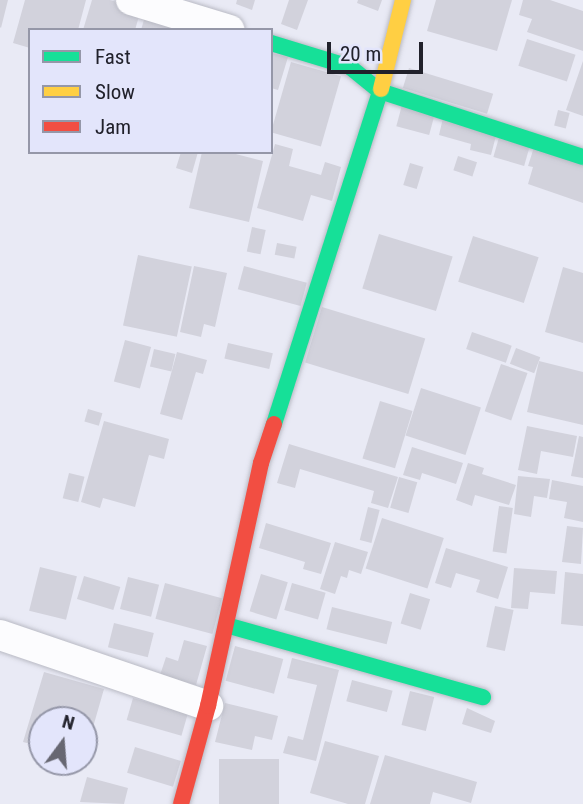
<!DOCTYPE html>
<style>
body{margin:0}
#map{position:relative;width:583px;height:804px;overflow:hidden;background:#e9eaf5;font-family:"Roboto Condensed",sans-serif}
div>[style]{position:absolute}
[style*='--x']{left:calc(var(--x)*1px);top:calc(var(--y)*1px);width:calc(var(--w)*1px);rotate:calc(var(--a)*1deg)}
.building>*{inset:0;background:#d2d2dc;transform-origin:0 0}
.roads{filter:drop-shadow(0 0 2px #b9bac4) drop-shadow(0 0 2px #b9bac4)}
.street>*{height:30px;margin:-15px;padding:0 15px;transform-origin:15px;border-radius:15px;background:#fcfcfe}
.fast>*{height:16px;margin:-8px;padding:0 8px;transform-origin:8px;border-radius:8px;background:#16e098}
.slow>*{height:16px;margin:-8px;padding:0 8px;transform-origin:8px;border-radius:8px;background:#ffcf43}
.jam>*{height:16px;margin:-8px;padding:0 8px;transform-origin:8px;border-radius:8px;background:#f24e42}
span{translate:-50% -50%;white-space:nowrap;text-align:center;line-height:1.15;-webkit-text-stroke:6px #e3e5fb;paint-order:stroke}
.legend{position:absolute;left:28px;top:28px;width:245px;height:126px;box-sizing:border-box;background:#e3e5fb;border:2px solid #9597a8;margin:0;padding:9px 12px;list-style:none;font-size:21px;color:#21212b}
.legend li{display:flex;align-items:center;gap:14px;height:35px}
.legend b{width:35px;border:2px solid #9597a8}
.north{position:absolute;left:28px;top:706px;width:70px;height:70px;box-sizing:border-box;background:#e3e5fb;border:2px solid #9597a8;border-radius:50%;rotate:16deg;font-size:19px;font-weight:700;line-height:28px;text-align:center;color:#21212b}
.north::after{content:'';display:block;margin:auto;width:24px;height:32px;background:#676772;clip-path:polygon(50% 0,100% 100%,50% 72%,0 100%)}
.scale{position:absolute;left:327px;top:42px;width:96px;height:32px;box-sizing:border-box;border:4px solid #21212b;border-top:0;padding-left:9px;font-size:21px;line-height:24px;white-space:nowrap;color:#21212b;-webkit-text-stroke:5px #e3e5fb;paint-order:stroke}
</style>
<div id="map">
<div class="building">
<i style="clip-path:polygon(0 0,8px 0,1px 28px,0 27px)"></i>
<i style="clip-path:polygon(25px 0,86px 0,78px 30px,30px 30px,30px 48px,13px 43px)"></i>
<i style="clip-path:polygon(92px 0,110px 0,141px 9px,135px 30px,83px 30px)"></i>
<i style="clip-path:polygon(237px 0,255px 0,252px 10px,236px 4px)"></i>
<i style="clip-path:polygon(289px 0,308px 0,297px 30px,281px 24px)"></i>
<i style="clip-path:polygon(358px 0,382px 0,378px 11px,357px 3px)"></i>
<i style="clip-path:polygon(436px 0,512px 0,497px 51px,427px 31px)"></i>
<i style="clip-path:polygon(523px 0,550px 0,583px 11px,583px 51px,527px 32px,532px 19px,519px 15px)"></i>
<i style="clip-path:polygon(146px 13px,186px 30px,141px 30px)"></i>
<i style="left:527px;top:39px;width:51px;height:28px;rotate:18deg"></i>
<i style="clip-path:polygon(271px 53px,288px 57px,278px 90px,271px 88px)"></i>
<i style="clip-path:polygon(583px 61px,583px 116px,566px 110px)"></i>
<i style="left:291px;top:62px;width:52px;height:73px;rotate:16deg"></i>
<i style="left:409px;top:68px;width:88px;height:21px;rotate:17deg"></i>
<i style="left:402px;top:105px;width:34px;height:22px;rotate:15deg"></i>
<i style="left:558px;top:110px;width:12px;height:16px;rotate:14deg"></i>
<i style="clip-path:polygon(443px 118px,497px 132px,491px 155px,470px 150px,471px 144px,439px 135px)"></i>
<i style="left:500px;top:134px;width:32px;height:24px;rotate:16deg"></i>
<i style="clip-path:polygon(275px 144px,293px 149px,289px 166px,321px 175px,325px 162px,341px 167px,332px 201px,311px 195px,303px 221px,257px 208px)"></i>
<i style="clip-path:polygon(535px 144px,583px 160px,583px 203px,528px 184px,533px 167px,528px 166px)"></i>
<i style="clip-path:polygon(181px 152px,198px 152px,192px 173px,176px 168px)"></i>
<i style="clip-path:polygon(202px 152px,228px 152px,263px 161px,249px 222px,189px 208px)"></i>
<i style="left:458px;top:156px;width:20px;height:15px;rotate:18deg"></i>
<i style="left:410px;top:163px;width:14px;height:23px;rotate:17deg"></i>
<i style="left:252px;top:227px;width:14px;height:25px;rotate:12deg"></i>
<i style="left:379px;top:234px;width:77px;height:57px;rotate:17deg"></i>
<i style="left:473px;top:236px;width:69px;height:48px;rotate:18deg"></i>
<i style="left:277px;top:243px;width:20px;height:12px;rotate:11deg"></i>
<i style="left:138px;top:255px;width:55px;height:72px;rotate:12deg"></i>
<i style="clip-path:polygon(194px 266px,227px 273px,215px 327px,204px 324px,201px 337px,180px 332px)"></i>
<i style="left:244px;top:266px;width:65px;height:24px;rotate:15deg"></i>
<i style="clip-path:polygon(563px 267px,583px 273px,583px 343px,545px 332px)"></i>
<i style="left:322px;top:307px;width:108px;height:58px;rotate:17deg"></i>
<i style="left:472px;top:332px;width:42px;height:18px;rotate:19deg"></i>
<i style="left:125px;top:340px;width:27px;height:43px;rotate:15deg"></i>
<i style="left:228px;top:343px;width:46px;height:16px;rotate:13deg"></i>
<i style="left:516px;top:348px;width:26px;height:17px;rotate:21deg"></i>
<i style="left:154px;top:349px;width:22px;height:18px;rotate:13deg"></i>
<i style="clip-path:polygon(177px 352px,207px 360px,203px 374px,196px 372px,182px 420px,160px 414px)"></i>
<i style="clip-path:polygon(539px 361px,583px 372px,583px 425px,527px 412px)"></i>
<i style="left:501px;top:364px;width:28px;height:50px;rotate:19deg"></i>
<i style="left:421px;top:388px;width:63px;height:50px;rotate:18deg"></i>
<i style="left:380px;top:401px;width:34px;height:60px;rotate:17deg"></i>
<i style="left:88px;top:409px;width:15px;height:13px;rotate:16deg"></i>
<i style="clip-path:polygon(104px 421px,169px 439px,164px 459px,149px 455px,135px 507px,103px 498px,100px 508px,81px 502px)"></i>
<i style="clip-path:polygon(527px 426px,577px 436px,573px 457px,541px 451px,537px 474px,518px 470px)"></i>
<i style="clip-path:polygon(579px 436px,583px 437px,583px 478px,571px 476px)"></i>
<i style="clip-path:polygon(289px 444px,398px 477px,388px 508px,371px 503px,374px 491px,300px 469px,295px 488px,277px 483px)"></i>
<i style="clip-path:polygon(412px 447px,463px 463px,456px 484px,422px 473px,420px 480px,403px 475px)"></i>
<i style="clip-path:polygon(468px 463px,484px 468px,482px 474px,516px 485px,509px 505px,475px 495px,472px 506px,456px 500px)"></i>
<i style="left:69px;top:473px;width:16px;height:26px;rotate:14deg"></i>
<i style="clip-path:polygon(518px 476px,550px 479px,547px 498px,534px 496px,531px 517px,514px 514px)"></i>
<i style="left:399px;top:477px;width:19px;height:32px;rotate:16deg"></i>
<i style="clip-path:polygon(552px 480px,583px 486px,583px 522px,564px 518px,567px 502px,549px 499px)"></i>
<i style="left:499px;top:506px;width:14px;height:46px;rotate:8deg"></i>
<i style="left:368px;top:507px;width:12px;height:34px;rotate:14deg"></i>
<i style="left:382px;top:518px;width:65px;height:53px;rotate:18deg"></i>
<i style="clip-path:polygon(266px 523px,331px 543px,321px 574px,303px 569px,305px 562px,259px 548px)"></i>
<i style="clip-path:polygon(567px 526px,583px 528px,581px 564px,562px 562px)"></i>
<i style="clip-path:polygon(335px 542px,368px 552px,361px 574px,349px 570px,347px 578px,341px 576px,335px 594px,320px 589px)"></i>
<i style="clip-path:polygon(446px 548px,508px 567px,498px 599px,476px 592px,480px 580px,456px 573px,451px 588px,435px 583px)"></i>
<i style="left:40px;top:567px;width:38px;height:45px;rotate:14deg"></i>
<i style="clip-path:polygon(514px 568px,557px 571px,555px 594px,530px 592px,528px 609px,511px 608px)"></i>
<i style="clip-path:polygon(565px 572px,583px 574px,583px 626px,561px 624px)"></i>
<i style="left:261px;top:574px;width:28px;height:39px;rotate:17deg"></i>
<i style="left:84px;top:576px;width:38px;height:24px;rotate:17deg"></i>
<i style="left:128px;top:577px;width:32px;height:33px;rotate:14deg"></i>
<i style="left:165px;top:583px;width:59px;height:37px;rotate:15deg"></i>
<i style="left:292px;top:583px;width:35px;height:28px;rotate:16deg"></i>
<i style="left:410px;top:593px;width:21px;height:32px;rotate:17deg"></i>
<i style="left:495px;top:606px;width:19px;height:42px;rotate:12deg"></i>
<i style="left:332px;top:607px;width:62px;height:23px;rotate:14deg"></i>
<i style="left:114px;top:623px;width:41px;height:25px;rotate:14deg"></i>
<i style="clip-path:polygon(184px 640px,207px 646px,196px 685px,160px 675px,166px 657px,178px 661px)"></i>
<i style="left:235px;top:646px;width:50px;height:36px;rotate:15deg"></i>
<i style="clip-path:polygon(292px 658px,339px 670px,316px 761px,283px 753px,288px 736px,303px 740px,317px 685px,287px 678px)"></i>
<i style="clip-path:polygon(44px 672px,104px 689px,85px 755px,84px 720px,42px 720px,42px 747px,23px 742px)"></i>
<i style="left:352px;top:680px;width:42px;height:22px;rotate:15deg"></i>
<i style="left:410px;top:691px;width:25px;height:35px;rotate:14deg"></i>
<i style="left:133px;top:698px;width:57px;height:23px;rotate:16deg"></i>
<i style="clip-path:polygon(225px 703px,278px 716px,272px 740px,255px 736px,252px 750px,215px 742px)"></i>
<i style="clip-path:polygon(467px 708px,495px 721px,491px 733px,462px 724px)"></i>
<i style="clip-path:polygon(325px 741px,379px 756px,365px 804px,348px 804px,310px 793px)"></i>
<i style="left:135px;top:747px;width:48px;height:27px;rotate:17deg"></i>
<i style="clip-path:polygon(385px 755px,477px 782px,471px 803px,433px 792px,430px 804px,370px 804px)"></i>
<i style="left:219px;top:759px;width:60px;height:45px"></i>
<i style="clip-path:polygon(87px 777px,128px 788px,124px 804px,80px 802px)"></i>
</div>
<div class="roads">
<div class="street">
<i style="--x:131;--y:0;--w:103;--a:16.9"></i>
<i style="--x:0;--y:635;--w:220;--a:18.8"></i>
</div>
<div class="fast">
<i style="--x:271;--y:43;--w:83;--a:16.9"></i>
<i style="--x:350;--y:67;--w:38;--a:39"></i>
<i style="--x:380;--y:91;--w:213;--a:18"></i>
<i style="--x:274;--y:424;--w:352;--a:-72.3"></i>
<i style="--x:226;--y:625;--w:267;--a:15.7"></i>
</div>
<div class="slow">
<i style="--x:381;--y:89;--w:92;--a:-76.1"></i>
</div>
<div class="jam">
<i style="--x:181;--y:804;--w:102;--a:-74.6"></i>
<i style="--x:208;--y:706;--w:249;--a:-77.7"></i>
<i style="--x:261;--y:463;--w:41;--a:-71.6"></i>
</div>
</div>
<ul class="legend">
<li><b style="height:9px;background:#16e098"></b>Fast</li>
<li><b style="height:9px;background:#ffcf43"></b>Slow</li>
<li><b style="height:9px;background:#f24e42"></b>Jam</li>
</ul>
<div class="north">N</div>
<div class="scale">20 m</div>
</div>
